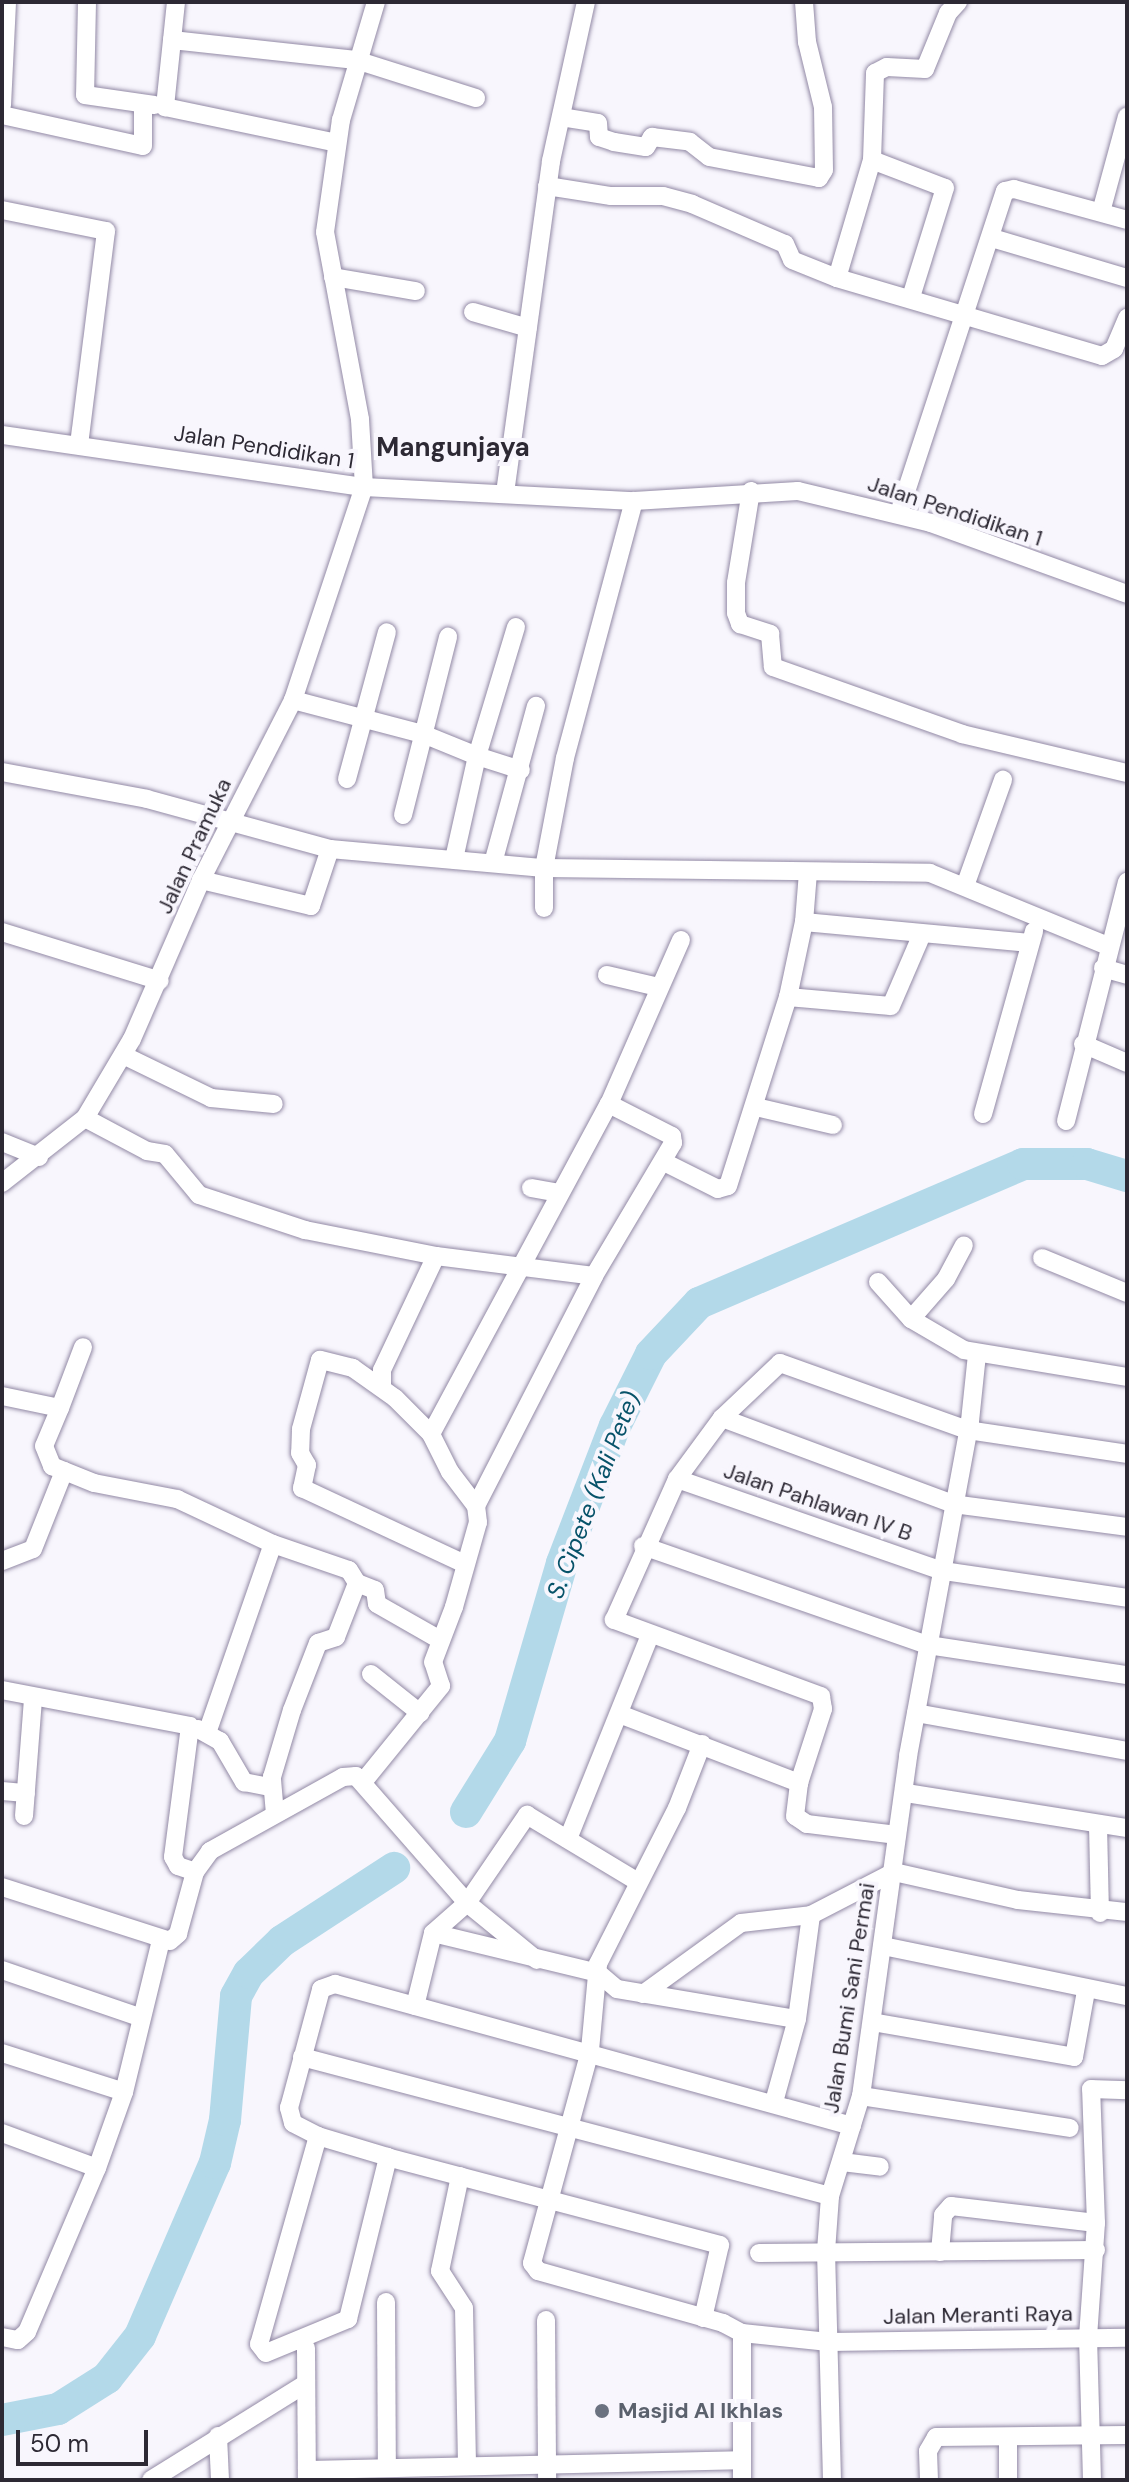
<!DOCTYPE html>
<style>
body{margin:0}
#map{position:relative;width:1129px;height:2482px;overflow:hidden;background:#f8f6fd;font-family:"DM Sans",sans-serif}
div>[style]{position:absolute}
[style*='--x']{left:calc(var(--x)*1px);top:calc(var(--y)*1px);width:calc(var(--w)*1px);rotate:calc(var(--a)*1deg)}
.river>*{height:32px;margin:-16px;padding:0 16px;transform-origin:16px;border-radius:16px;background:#b3d9e9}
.roads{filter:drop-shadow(0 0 2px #9289a5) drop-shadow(0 0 2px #9289a5)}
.minor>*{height:18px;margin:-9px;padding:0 9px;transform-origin:9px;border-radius:9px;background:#fff}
.dots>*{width:22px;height:22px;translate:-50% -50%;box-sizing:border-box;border:4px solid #f8f6fd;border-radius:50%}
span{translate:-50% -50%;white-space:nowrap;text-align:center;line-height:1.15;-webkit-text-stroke:8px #f8f6fd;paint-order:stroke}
.street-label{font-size:22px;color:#2d2934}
.worship-label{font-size:22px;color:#5b616d;font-weight:700}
.left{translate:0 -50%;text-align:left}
.water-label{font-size:24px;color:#075269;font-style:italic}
.quarter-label{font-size:26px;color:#2d2934;font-weight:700}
.frame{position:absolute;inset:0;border:4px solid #2d2934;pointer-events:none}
.scale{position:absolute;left:16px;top:2430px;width:132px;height:36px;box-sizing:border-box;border:4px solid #2d2934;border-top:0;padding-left:10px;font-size:24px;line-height:28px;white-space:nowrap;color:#2d2934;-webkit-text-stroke:6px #f8f6fd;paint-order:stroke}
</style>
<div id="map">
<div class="river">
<i style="--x:466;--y:1812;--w:84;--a:-58.2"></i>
<i style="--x:510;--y:1741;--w:185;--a:-73.7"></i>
<i style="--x:562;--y:1563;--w:147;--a:-68.9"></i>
<i style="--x:615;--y:1426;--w:80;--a:-63.4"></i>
<i style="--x:651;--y:1354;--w:70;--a:-46.7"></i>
<i style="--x:699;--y:1303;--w:353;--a:-23.2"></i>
<i style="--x:1023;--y:1164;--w:64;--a:0"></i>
<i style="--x:1087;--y:1164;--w:42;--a:16.7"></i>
<i style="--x:2;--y:2420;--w:57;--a:-11.1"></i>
<i style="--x:58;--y:2409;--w:58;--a:-32.3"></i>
<i style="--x:107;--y:2378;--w:53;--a:-51.8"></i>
<i style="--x:140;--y:2336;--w:189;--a:-66.6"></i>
<i style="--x:215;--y:2163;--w:44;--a:-76.9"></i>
<i style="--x:225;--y:2120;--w:124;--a:-84.9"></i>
<i style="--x:236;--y:1996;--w:26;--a:-61"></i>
<i style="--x:249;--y:1973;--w:46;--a:-44.1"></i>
<i style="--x:282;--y:1941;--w:134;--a:-33.1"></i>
</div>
<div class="roads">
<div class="minor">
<i style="--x:87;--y:2;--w:93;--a:91.2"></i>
<i style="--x:85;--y:95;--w:70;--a:8.2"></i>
<i style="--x:176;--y:2;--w:106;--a:96"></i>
<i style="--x:165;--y:107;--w:176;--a:11.8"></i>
<i style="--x:172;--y:40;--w:185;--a:6.2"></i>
<i style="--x:356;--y:60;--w:126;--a:17.6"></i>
<i style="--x:2;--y:105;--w:103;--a:-87.2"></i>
<i style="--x:2;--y:115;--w:144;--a:12.4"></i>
<i style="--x:143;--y:146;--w:42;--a:-90"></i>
<i style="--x:561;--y:117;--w:37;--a:9"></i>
<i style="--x:598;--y:123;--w:14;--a:86"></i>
<i style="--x:599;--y:137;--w:16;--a:18"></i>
<i style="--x:614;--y:142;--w:32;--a:9"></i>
<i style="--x:646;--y:147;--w:12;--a:-59"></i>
<i style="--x:652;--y:137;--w:38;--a:7"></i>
<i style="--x:690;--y:142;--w:24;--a:38"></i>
<i style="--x:709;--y:157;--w:112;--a:10.8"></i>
<i style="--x:819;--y:178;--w:9;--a:-58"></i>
<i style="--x:824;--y:170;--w:63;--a:-90.9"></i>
<i style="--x:823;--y:107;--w:67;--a:-103.8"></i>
<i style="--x:807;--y:42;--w:40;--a:-94.3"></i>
<i style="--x:872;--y:160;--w:78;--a:21"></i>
<i style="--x:945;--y:188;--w:114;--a:107.3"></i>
<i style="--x:547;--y:186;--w:65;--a:8.9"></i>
<i style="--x:611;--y:196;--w:52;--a:0"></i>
<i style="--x:663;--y:196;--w:30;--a:15"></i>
<i style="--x:692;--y:204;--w:101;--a:23.3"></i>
<i style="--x:785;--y:244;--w:17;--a:66"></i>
<i style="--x:792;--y:260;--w:48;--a:21.8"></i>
<i style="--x:837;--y:278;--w:276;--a:16.4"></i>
<i style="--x:1102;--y:356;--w:14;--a:-30"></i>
<i style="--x:1114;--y:349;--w:34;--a:-67"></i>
<i style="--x:2;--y:210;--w:106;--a:11.4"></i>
<i style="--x:106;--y:231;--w:216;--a:97.2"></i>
<i style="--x:1101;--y:212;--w:99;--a:-74.8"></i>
<i style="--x:992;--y:238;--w:141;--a:16.5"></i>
<i style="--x:333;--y:277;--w:84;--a:9.6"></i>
<i style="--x:837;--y:278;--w:123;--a:-73.5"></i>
<i style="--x:872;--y:160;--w:87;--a:-88"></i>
<i style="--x:875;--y:73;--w:13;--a:-27"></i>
<i style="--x:887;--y:67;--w:38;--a:3"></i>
<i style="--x:925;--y:69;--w:61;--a:-67.7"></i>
<i style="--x:948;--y:13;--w:15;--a:-48"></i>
<i style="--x:473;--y:312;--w:57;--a:16.2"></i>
<i style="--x:2;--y:435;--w:366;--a:8.2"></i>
<i style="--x:364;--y:487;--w:270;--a:3"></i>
<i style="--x:634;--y:501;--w:164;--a:-3.5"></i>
<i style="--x:798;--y:491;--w:137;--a:13.5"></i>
<i style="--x:931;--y:523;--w:208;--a:19.9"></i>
<i style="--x:751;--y:491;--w:93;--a:99.3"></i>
<i style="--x:736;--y:583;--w:30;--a:90"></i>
<i style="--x:736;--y:613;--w:12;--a:70"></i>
<i style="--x:740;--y:624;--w:32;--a:18"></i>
<i style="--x:770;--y:634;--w:33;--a:85"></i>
<i style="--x:773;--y:667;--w:201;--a:19.5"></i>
<i style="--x:962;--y:734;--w:170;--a:13.3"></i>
<i style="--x:505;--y:493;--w:335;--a:-82.1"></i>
<i style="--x:551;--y:161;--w:163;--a:-77.6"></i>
<i style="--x:899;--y:513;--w:339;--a:-71.8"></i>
<i style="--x:1005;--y:191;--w:9;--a:-13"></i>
<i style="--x:1014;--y:189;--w:117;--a:15.3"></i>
<i style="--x:516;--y:627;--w:135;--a:106.8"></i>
<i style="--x:477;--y:756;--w:46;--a:17.7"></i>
<i style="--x:293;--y:700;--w:134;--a:14.7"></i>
<i style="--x:423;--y:734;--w:58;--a:22.2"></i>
<i style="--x:477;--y:756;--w:106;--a:102.6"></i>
<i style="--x:2;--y:772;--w:147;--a:10.5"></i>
<i style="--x:147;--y:799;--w:190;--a:15.3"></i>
<i style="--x:330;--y:849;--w:215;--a:5.1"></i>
<i style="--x:544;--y:868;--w:386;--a:0.7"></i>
<i style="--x:930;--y:873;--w:192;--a:22.3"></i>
<i style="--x:347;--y:779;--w:152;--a:-74.8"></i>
<i style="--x:403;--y:815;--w:184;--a:-75.8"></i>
<i style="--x:493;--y:863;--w:163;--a:-74.7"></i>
<i style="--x:201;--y:880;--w:113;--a:13.3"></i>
<i style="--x:311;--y:906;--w:60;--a:-71.6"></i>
<i style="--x:965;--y:886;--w:113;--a:-70.3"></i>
<i style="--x:544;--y:908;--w:40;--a:-90"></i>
<i style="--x:544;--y:868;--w:112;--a:-79.2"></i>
<i style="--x:565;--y:758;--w:266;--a:-75"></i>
<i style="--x:804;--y:922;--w:227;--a:5.3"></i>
<i style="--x:2;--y:932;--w:165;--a:17.2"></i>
<i style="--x:1103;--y:968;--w:25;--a:16"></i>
<i style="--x:607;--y:975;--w:52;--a:13.2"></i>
<i style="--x:788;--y:997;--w:103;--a:5"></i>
<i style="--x:891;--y:1006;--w:78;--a:-66.7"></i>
<i style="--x:1083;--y:1044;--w:48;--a:23.4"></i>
<i style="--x:123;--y:1055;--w:98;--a:26"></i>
<i style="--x:211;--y:1098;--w:63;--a:5.4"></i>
<i style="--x:756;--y:1107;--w:79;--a:13.2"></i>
<i style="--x:983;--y:1114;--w:190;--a:-74.4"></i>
<i style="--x:85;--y:1118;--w:70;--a:28"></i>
<i style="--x:147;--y:1151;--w:18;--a:9"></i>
<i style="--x:165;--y:1154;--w:53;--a:50.3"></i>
<i style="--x:199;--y:1195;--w:112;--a:18.3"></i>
<i style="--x:305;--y:1230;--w:134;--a:11.2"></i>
<i style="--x:436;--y:1256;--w:159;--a:7.2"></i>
<i style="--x:1066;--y:1121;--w:247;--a:-75.7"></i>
<i style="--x:2;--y:1142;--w:40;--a:22"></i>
<i style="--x:664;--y:1162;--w:60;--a:26.6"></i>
<i style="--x:718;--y:1189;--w:10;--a:-17"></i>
<i style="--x:728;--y:1186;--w:198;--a:-72.4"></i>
<i style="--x:788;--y:997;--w:77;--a:-78"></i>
<i style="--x:804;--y:922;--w:50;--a:-85.4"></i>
<i style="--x:2;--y:1183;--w:105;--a:-38.1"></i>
<i style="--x:85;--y:1118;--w:92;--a:-59.3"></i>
<i style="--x:132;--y:1039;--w:173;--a:-66.5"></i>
<i style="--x:201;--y:880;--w:202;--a:-62.9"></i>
<i style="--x:293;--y:700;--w:225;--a:-71.6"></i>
<i style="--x:364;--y:487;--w:68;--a:-93.4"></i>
<i style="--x:360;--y:419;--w:190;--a:-100.6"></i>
<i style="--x:325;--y:232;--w:113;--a:-81.9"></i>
<i style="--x:341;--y:120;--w:123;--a:-73.5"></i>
<i style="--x:531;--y:1188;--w:29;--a:10"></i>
<i style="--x:1042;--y:1258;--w:92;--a:22.4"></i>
<i style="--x:878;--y:1282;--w:50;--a:48.3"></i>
<i style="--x:911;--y:1319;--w:61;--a:30.3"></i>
<i style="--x:964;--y:1350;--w:165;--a:9.4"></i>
<i style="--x:911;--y:1319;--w:53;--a:-48.8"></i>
<i style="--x:946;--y:1279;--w:38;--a:-62"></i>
<i style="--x:382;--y:1388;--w:18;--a:-90"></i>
<i style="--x:382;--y:1370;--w:126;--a:-64.7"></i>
<i style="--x:2;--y:1396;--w:59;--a:11.7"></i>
<i style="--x:60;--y:1408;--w:41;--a:112.8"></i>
<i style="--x:44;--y:1446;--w:22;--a:68"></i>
<i style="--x:52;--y:1466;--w:45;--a:22"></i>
<i style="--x:94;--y:1483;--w:85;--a:10.9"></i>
<i style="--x:177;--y:1499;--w:106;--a:25.1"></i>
<i style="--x:60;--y:1408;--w:65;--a:-69.3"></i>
<i style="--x:722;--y:1418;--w:246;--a:20.4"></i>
<i style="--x:953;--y:1504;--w:176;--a:7.5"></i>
<i style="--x:431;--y:1434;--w:375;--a:-61.7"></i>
<i style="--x:609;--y:1104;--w:179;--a:-66.3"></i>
<i style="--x:677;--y:1479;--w:281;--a:19.1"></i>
<i style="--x:943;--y:1571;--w:186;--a:8.3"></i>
<i style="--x:476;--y:1506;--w:259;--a:-62.8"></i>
<i style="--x:594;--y:1276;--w:155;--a:-59.3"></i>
<i style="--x:673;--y:1143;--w:7;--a:-98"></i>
<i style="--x:672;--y:1136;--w:71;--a:-153.1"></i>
<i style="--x:643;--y:1546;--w:302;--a:19.2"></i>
<i style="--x:928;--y:1645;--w:201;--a:8.6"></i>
<i style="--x:2;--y:1561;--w:33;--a:-21"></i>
<i style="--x:33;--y:1549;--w:84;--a:-68.3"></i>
<i style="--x:371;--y:1674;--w:63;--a:38.5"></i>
<i style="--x:2;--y:1690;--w:191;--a:10.8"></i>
<i style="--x:190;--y:1726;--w:132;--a:97.4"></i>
<i style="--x:173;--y:1857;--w:10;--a:61"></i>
<i style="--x:178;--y:1866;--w:18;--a:19"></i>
<i style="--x:916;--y:1713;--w:214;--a:10.2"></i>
<i style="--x:622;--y:1715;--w:190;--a:21"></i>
<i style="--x:198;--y:1729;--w:25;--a:29"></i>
<i style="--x:220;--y:1741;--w:48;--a:59.7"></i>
<i style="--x:244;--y:1782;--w:26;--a:11"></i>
<i style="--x:207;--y:1733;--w:200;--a:-70.8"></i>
<i style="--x:273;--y:1544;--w:80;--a:18.9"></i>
<i style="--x:349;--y:1570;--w:15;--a:58"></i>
<i style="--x:357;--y:1583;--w:19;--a:21"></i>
<i style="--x:375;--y:1590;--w:14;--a:82"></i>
<i style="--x:377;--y:1604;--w:73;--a:29.7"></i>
<i style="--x:702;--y:1744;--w:69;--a:111.3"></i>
<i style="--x:677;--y:1808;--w:175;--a:116.9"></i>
<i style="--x:598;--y:1964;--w:87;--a:95.3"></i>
<i style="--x:590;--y:2051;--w:220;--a:105.3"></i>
<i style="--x:532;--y:2263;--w:10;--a:53"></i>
<i style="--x:538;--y:2271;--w:192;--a:15.7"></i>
<i style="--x:723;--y:2323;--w:21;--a:28"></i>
<i style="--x:363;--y:1782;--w:124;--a:-50.9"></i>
<i style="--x:441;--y:1686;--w:25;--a:-108"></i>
<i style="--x:433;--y:1662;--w:59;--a:-69.1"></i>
<i style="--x:454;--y:1607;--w:88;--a:-74.2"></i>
<i style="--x:478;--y:1522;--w:16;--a:-97"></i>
<i style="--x:476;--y:1506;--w:43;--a:-127.4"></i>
<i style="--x:450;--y:1472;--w:42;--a:-116.6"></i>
<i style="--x:431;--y:1434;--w:51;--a:-135"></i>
<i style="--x:395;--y:1398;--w:52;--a:-144.5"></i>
<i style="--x:353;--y:1368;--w:34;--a:-166"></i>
<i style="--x:320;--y:1360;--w:72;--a:105.4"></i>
<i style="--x:301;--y:1429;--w:24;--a:92"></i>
<i style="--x:300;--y:1453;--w:14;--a:60"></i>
<i style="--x:307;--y:1465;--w:24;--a:102"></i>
<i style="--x:302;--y:1488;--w:180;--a:25"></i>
<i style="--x:2;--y:1791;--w:24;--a:5"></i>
<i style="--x:906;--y:1793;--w:224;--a:9"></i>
<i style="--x:275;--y:1814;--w:37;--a:-95"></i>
<i style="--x:272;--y:1777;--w:70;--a:-73.4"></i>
<i style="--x:292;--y:1710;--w:72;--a:-68.8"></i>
<i style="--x:318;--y:1643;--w:19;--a:-18"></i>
<i style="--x:336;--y:1637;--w:58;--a:-68.7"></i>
<i style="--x:24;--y:1816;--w:118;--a:-85.6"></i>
<i style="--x:1098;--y:1825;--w:88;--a:88.7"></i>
<i style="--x:897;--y:1835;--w:91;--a:-173"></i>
<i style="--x:807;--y:1824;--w:14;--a:-146"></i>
<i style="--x:795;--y:1816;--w:33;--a:-83"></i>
<i style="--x:799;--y:1783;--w:78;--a:-72"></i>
<i style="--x:823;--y:1709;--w:13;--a:-99"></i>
<i style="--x:821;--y:1696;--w:221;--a:-159.8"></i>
<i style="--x:614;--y:1620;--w:154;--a:-65.9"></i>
<i style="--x:677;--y:1479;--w:76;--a:-53.6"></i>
<i style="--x:722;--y:1418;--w:80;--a:-43.5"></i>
<i style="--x:780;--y:1363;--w:199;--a:19.7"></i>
<i style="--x:967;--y:1430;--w:162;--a:8.5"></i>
<i style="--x:568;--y:1839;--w:220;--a:-68.1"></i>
<i style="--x:2;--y:1887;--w:176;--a:17.8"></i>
<i style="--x:170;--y:1941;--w:11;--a:-41"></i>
<i style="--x:178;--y:1934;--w:64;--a:-74.7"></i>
<i style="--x:195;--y:1872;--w:26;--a:-54"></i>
<i style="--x:210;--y:1851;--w:152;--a:-29.1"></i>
<i style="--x:343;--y:1777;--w:13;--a:-4"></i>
<i style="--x:356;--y:1776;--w:169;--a:48.8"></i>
<i style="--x:467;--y:1903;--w:90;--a:39.2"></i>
<i style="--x:433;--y:1933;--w:170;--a:13.6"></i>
<i style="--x:598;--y:1973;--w:25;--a:40"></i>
<i style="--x:617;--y:1989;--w:182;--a:9.5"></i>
<i style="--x:883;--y:1946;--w:249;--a:11.6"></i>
<i style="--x:2;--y:1970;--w:145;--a:18.9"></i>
<i style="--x:643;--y:1994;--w:121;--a:-35.9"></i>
<i style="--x:741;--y:1923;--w:70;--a:-6.5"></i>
<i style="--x:811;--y:1915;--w:93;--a:-27.4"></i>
<i style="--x:894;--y:1872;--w:127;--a:12.7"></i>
<i style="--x:1018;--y:1900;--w:110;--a:6.3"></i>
<i style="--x:415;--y:2006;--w:75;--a:-76.1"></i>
<i style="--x:433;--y:1933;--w:45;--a:-41.4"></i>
<i style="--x:467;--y:1903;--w:107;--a:-55.7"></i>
<i style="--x:527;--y:1815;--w:130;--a:31.1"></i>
<i style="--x:872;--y:2022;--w:205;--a:9.8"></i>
<i style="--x:1074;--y:2057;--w:67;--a:-79.7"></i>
<i style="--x:2;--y:2053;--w:128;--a:17.7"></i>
<i style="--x:302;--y:2057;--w:546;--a:14.75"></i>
<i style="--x:861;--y:2096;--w:211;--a:8.7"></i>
<i style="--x:774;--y:2102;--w:86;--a:-74.5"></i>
<i style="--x:797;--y:2019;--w:105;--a:-82.3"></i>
<i style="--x:2;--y:2133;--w:101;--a:20.2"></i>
<i style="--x:318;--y:2136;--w:216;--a:105.8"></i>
<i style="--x:259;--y:2344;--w:11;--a:52"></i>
<i style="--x:266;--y:2353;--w:89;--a:-22.5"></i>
<i style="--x:348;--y:2319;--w:167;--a:-76.1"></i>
<i style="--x:842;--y:2162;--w:38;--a:7"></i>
<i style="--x:460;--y:2176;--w:97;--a:101.9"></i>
<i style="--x:440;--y:2271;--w:44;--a:57"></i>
<i style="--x:464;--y:2308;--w:158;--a:88.9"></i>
<i style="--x:940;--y:2252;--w:37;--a:-85"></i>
<i style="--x:943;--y:2215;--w:12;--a:-48"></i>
<i style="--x:951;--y:2206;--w:146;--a:6.7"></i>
<i style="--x:759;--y:2253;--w:337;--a:-0.5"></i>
<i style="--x:386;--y:2302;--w:164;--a:89.7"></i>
<i style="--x:703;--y:2318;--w:75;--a:-76.9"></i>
<i style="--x:720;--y:2245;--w:343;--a:-165.2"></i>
<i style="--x:388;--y:2157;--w:73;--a:-163.3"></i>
<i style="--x:318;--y:2136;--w:28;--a:-153"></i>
<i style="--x:293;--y:2123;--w:16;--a:-105"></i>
<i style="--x:289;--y:2108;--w:123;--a:-74.9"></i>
<i style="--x:321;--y:1989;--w:15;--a:-20"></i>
<i style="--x:335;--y:1984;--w:536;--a:15.36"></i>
<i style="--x:546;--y:2320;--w:160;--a:89.6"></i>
<i style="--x:2;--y:2337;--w:16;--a:11"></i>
<i style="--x:18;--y:2340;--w:12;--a:-42"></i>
<i style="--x:27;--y:2332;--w:178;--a:-66.9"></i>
<i style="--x:97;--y:2168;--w:81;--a:-70.4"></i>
<i style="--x:124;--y:2092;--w:156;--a:-76.3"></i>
<i style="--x:306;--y:2348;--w:132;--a:89.6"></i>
<i style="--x:218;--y:2436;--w:44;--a:87.4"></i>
<i style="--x:1008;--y:2437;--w:43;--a:90"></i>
<i style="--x:307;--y:2470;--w:434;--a:-1.3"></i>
<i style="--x:151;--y:2480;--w:181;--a:-31.9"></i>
<i style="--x:742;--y:2480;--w:147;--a:-90"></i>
<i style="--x:742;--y:2333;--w:87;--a:5.9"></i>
<i style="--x:829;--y:2342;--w:298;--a:-0.8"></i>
<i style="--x:832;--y:2480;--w:229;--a:-91.5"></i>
<i style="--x:826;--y:2251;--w:55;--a:-85.8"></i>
<i style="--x:830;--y:2196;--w:105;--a:-72.8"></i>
<i style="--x:861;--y:2096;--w:343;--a:-82.1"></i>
<i style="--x:908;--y:1756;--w:341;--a:-79.5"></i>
<i style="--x:970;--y:1421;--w:67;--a:-84"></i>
<i style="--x:929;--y:2480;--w:29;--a:-92"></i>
<i style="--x:928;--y:2451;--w:16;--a:-60"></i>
<i style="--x:936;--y:2437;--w:191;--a:-0.6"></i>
<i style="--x:1092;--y:2480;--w:143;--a:-91.6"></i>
<i style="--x:1088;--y:2337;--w:114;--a:-86"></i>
<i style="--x:1096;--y:2223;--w:134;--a:-92.1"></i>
<i style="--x:1091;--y:2089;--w:36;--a:2"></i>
</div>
</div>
<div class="dots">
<i style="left:602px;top:2411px;background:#6b7280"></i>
</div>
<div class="street-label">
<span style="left:264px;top:447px;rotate:9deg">Jalan Pendidikan 1</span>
<span style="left:955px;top:511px;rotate:18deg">Jalan Pendidikan 1</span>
<span style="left:194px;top:846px;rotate:-65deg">Jalan Pramuka</span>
<span style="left:818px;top:1502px;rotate:19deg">Jalan Pahlawan IV B</span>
<span style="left:849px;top:1998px;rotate:-81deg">Jalan Bumi Sani Permai</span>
<span style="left:978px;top:2315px;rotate:-1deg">Jalan Meranti Raya</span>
</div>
<div class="worship-label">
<span class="left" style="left:618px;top:2411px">Masjid Al Ikhlas</span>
</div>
<div class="water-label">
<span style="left:593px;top:1495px;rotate:-69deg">S. Cipete (Kali Pete)</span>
</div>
<div class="quarter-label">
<span style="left:453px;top:448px">Mangunjaya</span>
</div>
<div class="frame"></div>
<div class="scale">50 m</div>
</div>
